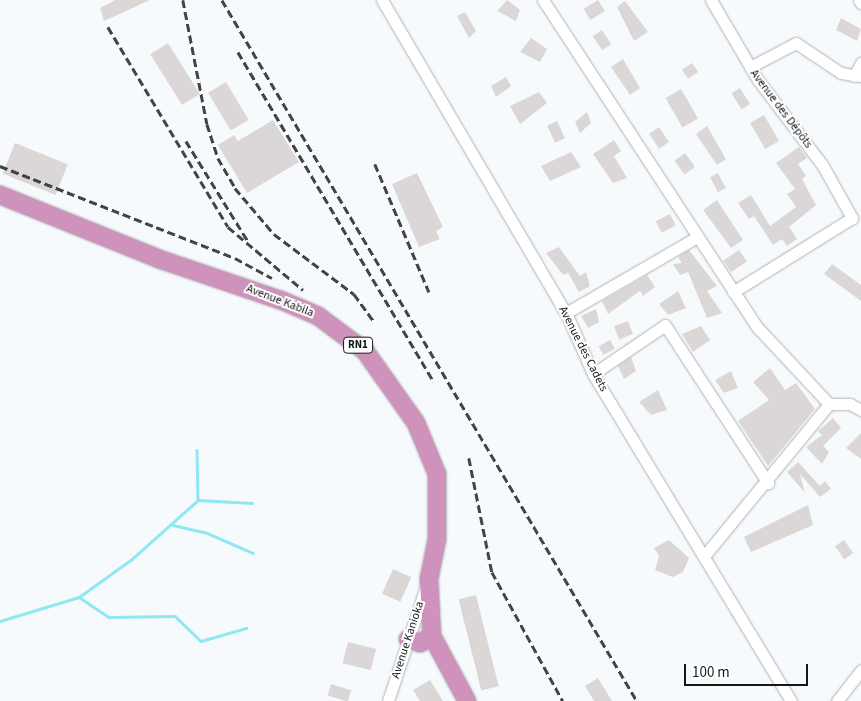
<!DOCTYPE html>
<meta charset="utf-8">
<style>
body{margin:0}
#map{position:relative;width:861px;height:701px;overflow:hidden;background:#f7fafd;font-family:"Source Sans 3",sans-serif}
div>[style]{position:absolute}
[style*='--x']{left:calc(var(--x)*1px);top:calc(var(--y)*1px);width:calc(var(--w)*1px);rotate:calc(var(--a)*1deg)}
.stream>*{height:2.5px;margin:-1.25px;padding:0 1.25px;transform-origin:1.25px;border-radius:1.25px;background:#8fe8f0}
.building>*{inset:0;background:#dbd7d6;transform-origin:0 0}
.roads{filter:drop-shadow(0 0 1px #afb1b4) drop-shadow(0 0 1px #afb1b4)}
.minor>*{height:11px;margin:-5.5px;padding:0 5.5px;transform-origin:5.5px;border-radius:5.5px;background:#fff}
.highway>*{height:18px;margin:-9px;padding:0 9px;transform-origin:9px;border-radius:9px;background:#cf92bc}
.rail>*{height:2.5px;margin-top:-1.25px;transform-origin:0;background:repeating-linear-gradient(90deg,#414344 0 8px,transparent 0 12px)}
span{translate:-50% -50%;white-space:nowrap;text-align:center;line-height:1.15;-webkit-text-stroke:4px #fff;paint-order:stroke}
.shield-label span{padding:1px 4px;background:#fff;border:1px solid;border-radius:4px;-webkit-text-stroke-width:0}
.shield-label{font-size:11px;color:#161718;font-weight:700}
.street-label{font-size:12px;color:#161718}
.scale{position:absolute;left:684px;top:664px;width:124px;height:22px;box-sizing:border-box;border:2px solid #161718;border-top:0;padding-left:6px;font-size:15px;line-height:18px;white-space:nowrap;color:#161718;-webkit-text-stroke:4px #fff;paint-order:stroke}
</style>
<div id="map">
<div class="stream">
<i style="--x:197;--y:450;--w:50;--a:88.9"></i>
<i style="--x:173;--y:525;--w:35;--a:13"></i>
<i style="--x:207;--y:533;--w:50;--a:23.5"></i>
<i style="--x:79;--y:597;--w:36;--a:34"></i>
<i style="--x:109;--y:617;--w:66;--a:-0.9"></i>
<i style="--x:175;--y:616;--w:36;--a:44"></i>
<i style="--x:201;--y:641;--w:47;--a:-16.1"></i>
<i style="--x:0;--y:621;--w:83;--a:-16.9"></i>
<i style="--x:79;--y:597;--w:65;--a:-35.6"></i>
<i style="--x:132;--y:559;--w:89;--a:-41.8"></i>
<i style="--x:198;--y:500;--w:54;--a:3.2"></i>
</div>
<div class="building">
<i style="clip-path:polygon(115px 0,150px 0,104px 21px,100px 8px)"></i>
<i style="clip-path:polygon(507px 0,520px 10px,516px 21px,497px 11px)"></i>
<i style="left:598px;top:0;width:13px;height:17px;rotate:58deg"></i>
<i style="clip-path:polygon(625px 1px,648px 32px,634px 41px,617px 7px)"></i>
<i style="clip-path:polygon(465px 12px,476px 31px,469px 38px,457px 16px)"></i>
<i style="clip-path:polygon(841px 18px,861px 29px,857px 41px,836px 30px)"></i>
<i style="left:602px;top:30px;width:17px;height:11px;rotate:57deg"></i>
<i style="clip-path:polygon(531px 38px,547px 49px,540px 62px,520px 52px)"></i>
<i style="left:168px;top:43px;width:60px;height:21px;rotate:58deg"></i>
<i style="clip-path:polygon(623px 59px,640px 88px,630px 95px,611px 67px)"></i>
<i style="left:692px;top:63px;width:11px;height:12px;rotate:56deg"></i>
<i style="clip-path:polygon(506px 77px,511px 86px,496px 97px,491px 86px)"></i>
<i style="left:226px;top:82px;width:44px;height:21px;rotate:59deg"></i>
<i style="left:740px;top:88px;width:19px;height:10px;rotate:58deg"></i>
<i style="left:681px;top:89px;width:34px;height:18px;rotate:60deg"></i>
<i style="clip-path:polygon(539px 92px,547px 103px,520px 124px,510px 106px)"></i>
<i style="clip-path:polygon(587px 112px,591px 123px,580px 133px,575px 122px)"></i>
<i style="left:764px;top:115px;width:30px;height:16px;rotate:60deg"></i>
<i style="clip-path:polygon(273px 120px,299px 162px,247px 193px,218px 145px,234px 135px,238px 141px)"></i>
<i style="left:557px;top:121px;width:19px;height:11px;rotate:65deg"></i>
<i style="clip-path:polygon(707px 126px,726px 159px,717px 165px,696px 134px)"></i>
<i style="left:659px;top:127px;width:18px;height:12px;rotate:56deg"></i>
<i style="clip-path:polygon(614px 140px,621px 151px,614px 156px,627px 178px,613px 183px,593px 154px)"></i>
<i style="left:15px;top:143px;width:57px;height:33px;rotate:22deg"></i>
<i style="clip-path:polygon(799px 147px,807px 158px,798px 164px,806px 176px,802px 179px,816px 205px,789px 227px,797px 239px,787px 246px,782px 239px,773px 245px,754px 216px,749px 219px,738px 203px,751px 195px,770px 226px,796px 207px,787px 194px,795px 189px,776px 163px)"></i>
<i style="clip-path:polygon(571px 152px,581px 167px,550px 181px,541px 166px)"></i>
<i style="left:685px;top:153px;width:17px;height:13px;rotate:54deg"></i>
<i style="clip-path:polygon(417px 173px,443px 227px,436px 231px,440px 239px,419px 247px,392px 184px)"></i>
<i style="left:718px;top:173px;width:17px;height:9px;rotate:62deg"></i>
<i style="clip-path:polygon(717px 200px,743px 240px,731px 248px,703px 210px)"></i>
<i style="left:670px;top:214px;width:13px;height:16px;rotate:63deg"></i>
<i style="clip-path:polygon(559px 247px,580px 276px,586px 272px,590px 286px,579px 292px,568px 273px,563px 275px,546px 253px)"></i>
<i style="clip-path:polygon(689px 250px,717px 286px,707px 291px,722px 313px,707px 318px,688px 272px,680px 275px,673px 264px,682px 263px,678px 257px)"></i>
<i style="left:739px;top:250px;width:14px;height:19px;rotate:56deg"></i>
<i style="clip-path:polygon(832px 264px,861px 285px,861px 301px,824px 274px)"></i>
<i style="clip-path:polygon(647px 275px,655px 287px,643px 296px,640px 291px,608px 314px,602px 301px)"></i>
<i style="clip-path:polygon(678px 291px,686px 308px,668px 315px,659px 304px)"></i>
<i style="clip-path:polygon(596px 309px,599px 322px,588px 328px,581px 316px)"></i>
<i style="left:628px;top:321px;width:14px;height:15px;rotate:69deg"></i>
<i style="clip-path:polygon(701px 326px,710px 340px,693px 352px,682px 334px)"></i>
<i style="left:610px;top:340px;width:10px;height:13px;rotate:61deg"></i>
<i style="clip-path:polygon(631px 357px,636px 371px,624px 379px,618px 366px)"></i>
<i style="clip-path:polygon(770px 368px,785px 390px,796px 383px,815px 409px,768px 466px,738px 421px,769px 400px,753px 382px)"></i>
<i style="clip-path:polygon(731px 371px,738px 388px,724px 393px,715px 380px)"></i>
<i style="clip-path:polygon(658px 390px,667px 410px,651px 415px,639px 402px)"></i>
<i style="clip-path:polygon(833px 418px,841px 428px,823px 446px,829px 452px,822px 464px,806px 447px,822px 435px,818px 431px)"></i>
<i style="clip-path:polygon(861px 433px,861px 459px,846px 448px)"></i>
<i style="clip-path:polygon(798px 462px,820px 486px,825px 481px,831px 489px,820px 497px,800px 474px,805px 493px,787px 472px)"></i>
<i style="clip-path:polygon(808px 505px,813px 525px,751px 552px,744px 537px)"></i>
<i style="clip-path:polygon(669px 540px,689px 558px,683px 572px,673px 577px,655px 570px,659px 556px,654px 548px)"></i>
<i style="left:844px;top:540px;width:16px;height:11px;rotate:55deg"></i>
<i style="left:393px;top:569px;width:20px;height:27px;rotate:24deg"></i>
<i style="left:476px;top:595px;width:94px;height:18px;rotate:76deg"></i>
<i style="left:348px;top:642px;width:29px;height:22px;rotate:14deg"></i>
<i style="clip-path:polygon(598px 678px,612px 701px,594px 701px,585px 686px)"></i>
<i style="clip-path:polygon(430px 680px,443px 701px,420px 701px,413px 690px)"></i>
<i style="left:331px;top:684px;width:21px;height:12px;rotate:17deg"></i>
</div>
<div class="roads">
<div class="minor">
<i style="--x:382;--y:0;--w:363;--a:59.6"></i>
<i style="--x:566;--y:313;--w:67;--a:66.1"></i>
<i style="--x:593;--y:374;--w:382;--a:58.8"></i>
<i style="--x:543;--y:0;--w:392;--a:56.8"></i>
<i style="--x:758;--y:328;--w:104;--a:46.9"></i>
<i style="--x:711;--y:0;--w:93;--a:59.6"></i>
<i style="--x:758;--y:80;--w:108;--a:52.9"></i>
<i style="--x:823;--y:166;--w:60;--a:60.9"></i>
<i style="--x:859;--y:0;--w:4;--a:56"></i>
<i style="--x:750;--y:67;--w:52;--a:-27.6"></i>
<i style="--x:796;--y:43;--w:54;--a:33.7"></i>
<i style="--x:841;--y:73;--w:20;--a:9"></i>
<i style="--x:854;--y:76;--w:15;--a:-62"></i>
<i style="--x:733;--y:292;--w:140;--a:-31.9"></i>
<i style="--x:566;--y:313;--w:151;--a:-30.1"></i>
<i style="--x:593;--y:374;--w:87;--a:-34.2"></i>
<i style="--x:665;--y:325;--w:189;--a:56.9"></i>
<i style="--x:829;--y:404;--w:21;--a:0"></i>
<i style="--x:850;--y:404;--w:13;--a:29"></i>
<i style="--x:705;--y:555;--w:195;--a:-50.6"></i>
<i style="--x:388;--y:701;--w:121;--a:-71.7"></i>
<i style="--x:837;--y:701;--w:39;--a:-52"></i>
</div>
<div class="highway">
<i style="--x:0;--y:195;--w:171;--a:21.9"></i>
<i style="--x:159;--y:259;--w:131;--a:18.7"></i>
<i style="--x:283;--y:301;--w:38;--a:23"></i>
<i style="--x:318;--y:316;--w:59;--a:36.7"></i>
<i style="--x:365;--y:351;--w:88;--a:54.7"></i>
<i style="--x:416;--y:423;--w:55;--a:67.6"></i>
<i style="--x:437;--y:474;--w:65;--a:90"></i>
<i style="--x:437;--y:539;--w:41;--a:101.3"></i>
<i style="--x:429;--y:579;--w:57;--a:87"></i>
<i style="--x:432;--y:636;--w:74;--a:61.7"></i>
<i style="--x:408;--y:639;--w:13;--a:18"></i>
<i style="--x:420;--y:643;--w:14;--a:-30"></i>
</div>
</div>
<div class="rail">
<i style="--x:183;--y:0;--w:126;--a:79"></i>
<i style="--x:207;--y:124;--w:36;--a:72"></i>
<i style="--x:218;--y:158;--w:34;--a:60"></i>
<i style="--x:235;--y:188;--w:60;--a:49.7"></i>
<i style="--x:274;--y:234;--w:100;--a:36.9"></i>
<i style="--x:354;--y:294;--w:34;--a:54"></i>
<i style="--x:222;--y:0;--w:815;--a:59.37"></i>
<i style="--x:108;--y:27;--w:233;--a:59"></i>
<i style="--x:228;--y:227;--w:98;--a:40"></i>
<i style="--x:238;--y:52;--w:384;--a:59.3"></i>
<i style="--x:186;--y:141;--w:118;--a:58.2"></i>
<i style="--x:375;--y:164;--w:139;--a:67.1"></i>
<i style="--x:0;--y:166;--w:252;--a:21.4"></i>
<i style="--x:235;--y:258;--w:42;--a:28.4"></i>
<i style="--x:469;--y:458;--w:116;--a:78.6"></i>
<i style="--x:492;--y:572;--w:147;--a:61.2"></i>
</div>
<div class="shield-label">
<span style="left:358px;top:345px">RN1</span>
</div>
<div class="street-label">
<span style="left:781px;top:109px;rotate:53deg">Avenue des Dépôts</span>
<span style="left:280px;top:301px;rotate:21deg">Avenue Kabila</span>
<span style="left:583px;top:349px;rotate:63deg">Avenue des Cadets</span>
<span style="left:408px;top:640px;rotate:-72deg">Avenue Kanioka</span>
</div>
<div class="scale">100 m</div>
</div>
